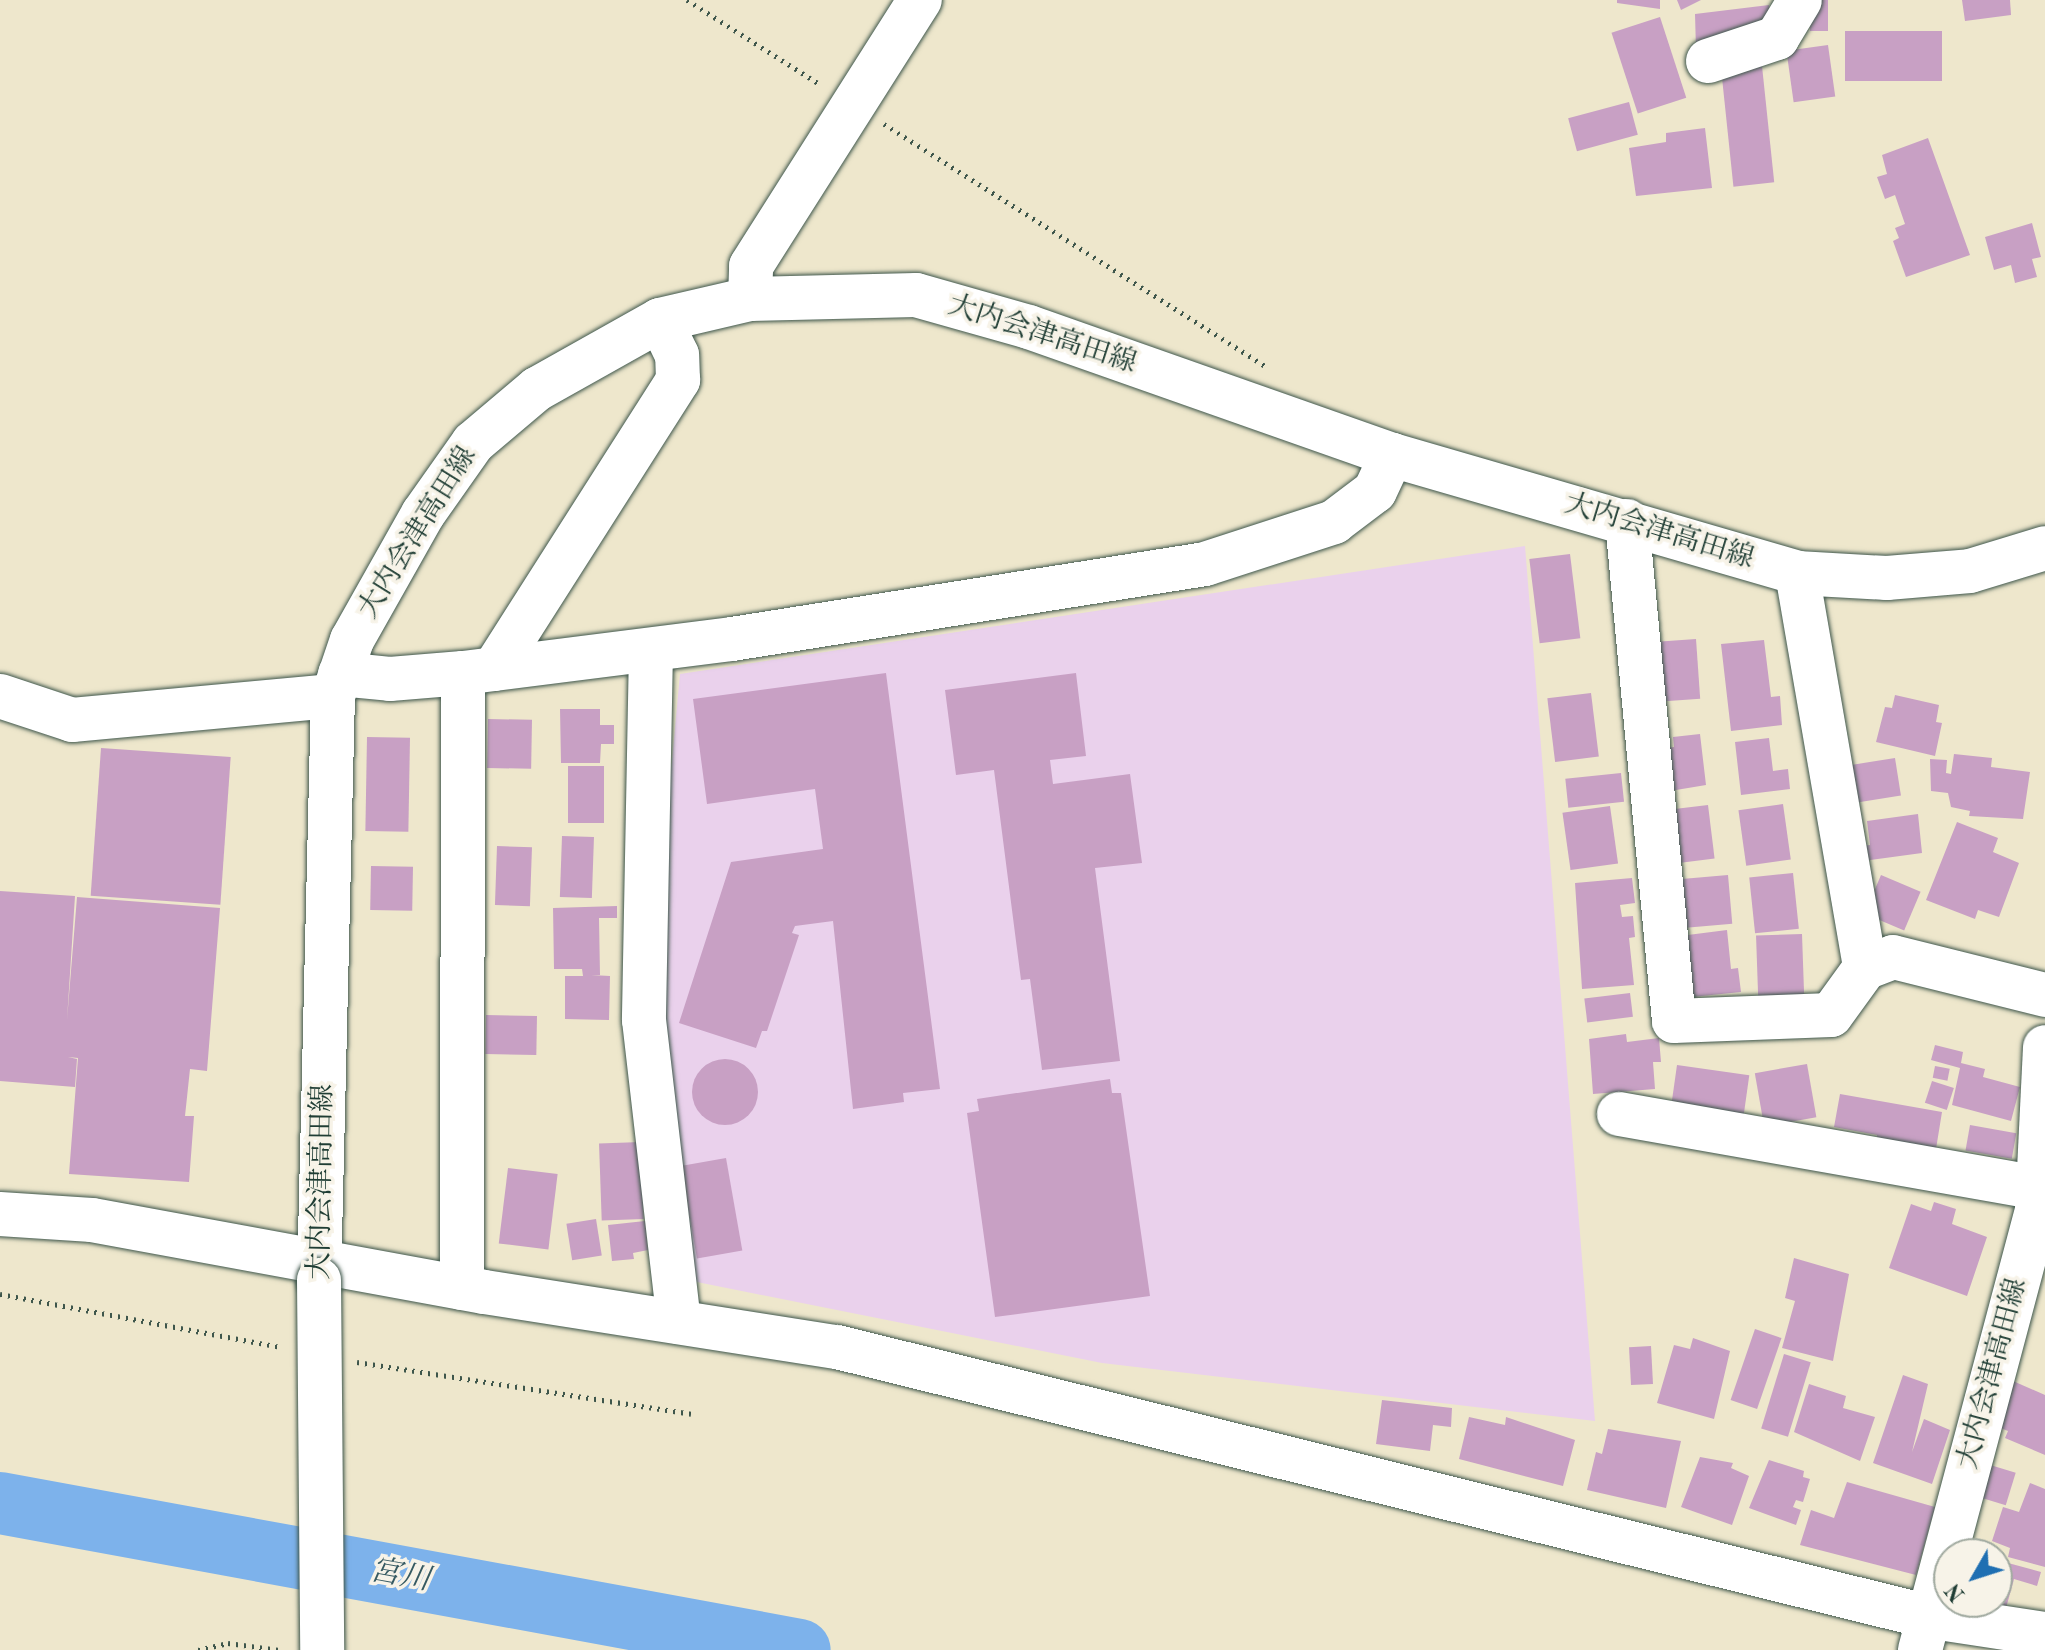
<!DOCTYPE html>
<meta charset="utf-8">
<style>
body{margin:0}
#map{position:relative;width:2045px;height:1650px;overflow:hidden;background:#eee7cc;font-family:"Old Standard TT","Noto Serif JP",serif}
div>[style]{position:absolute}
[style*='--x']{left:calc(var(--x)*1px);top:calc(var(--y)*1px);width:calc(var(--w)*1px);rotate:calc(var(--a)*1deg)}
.built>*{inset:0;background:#ead1ec}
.river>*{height:62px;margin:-31px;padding:0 31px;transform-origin:31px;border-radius:31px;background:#7db2eb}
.building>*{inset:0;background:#c8a0c4;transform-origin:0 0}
.round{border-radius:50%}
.path>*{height:5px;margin-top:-2.5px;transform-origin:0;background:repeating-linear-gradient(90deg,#3e564b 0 2px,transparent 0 8px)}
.roads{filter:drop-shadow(0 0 2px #3e564b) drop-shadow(0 0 2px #3e564b)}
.minor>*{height:44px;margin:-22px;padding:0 22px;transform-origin:22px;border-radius:22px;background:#fff}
.major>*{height:44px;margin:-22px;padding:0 22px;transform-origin:22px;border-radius:22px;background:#fff}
.bridges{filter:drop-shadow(0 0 2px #3e564b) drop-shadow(0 0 2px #3e564b)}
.major-bridge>*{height:44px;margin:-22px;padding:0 22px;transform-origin:22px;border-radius:22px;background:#fff}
span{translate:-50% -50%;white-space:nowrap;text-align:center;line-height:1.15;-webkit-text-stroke:7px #f7f3e8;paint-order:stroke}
.street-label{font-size:28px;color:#1f3d34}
.water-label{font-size:30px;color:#365a62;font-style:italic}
.north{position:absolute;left:1933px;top:1538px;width:80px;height:80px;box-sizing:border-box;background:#f7f3e8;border:2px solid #a1aaa0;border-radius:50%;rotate:231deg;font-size:22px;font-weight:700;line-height:32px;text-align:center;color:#1f3d34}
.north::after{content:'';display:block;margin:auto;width:28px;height:36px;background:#1f6fb2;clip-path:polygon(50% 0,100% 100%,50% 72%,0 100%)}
</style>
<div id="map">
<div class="built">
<i style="clip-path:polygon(1525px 546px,1595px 1421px,1102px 1363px,677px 1278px,648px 1019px,680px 674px)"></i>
</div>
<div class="river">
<i style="--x:0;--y:1503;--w:813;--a:10.41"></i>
</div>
<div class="building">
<i style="clip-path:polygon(1617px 0,1660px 0,1660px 9px,1617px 3px)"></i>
<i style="clip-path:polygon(1677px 0,1701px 0,1681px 10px)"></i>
<i style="left:1810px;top:0;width:18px;height:31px"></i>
<i style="clip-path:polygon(1962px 0,2010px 0,2011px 15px,1965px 21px)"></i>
<i style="clip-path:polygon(1769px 5px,1771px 29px,1696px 49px,1695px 14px)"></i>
<i style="left:1660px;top:17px;width:85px;height:51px;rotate:72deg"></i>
<i style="left:1845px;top:31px;width:97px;height:50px"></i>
<i style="left:1828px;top:45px;width:52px;height:42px;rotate:82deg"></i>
<i style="left:1762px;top:66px;width:117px;height:41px;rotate:84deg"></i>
<i style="left:1629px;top:102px;width:34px;height:63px;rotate:75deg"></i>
<i style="clip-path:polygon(1705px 128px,1712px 188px,1636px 196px,1629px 148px,1666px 142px,1666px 133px)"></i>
<i style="clip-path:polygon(1928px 138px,1970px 255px,1906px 277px,1893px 241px,1899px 238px,1895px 228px,1905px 224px,1895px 195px,1885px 199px,1877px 177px,1887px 174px,1882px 155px)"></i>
<i style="clip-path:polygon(2032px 223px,2041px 257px,2032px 259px,2037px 277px,2015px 283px,2011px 265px,1994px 270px,1985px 237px)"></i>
<i style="left:1570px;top:554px;width:85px;height:41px;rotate:83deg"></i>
<i style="left:1696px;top:639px;width:60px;height:46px;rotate:86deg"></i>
<i style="clip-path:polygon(1764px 640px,1771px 697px,1780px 696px,1782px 725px,1731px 731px,1721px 644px)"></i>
<i style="clip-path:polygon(886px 673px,940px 1089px,903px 1093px,904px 1102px,853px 1109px,833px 921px,795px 926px,792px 933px,799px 935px,767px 1031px,762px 1031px,756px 1048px,679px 1023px,731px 862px,823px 849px,815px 789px,707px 804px,693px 699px)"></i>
<i style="clip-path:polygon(1076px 673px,1086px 756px,1050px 760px,1053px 784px,1130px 774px,1142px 863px,1095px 868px,1120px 1061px,1042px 1070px,1030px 979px,1021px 980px,994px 770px,956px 775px,945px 690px)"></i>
<i style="left:1591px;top:693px;width:64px;height:44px;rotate:83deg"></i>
<i style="clip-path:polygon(1895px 695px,1939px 705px,1936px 722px,1942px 723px,1935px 756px,1876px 742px,1885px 707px,1892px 708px)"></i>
<i style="clip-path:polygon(560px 709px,600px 709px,600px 725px,614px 725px,614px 744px,601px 744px,600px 763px,561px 763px)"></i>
<i style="left:488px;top:719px;width:44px;height:49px;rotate:1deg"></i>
<i style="clip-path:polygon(1700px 734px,1706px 785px,1664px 792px,1659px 749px,1674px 747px,1673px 737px)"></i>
<i style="left:367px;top:737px;width:43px;height:94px;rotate:1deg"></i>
<i style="clip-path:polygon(1769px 738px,1773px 771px,1788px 769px,1790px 789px,1741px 795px,1735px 742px)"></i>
<i style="left:101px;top:748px;width:130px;height:148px;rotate:4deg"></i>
<i style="clip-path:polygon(1954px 754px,1992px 758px,1991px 767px,2030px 772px,2023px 819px,1969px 816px,1970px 811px,1951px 807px,1948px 793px,1931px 791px,1930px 759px,1947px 760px,1946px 773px,1951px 774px)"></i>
<i style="left:1895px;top:758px;width:38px;height:49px;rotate:81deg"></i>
<i style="left:568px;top:766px;width:36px;height:57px"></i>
<i style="left:1621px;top:773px;width:29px;height:56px;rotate:84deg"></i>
<i style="left:1783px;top:804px;width:56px;height:45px;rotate:82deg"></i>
<i style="left:1708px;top:805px;width:54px;height:42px;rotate:83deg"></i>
<i style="left:1610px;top:806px;width:58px;height:48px;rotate:82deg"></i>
<i style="clip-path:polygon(1918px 814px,1922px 853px,1863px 861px,1860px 846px,1870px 845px,1867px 821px)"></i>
<i style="clip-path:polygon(1957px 822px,1998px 838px,1993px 852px,2019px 863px,1999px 917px,1978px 910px,1975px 919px,1926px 900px)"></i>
<i style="left:562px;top:836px;width:32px;height:61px;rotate:2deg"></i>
<i style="left:497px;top:846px;width:35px;height:59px;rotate:2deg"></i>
<i style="left:371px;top:866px;width:42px;height:44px;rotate:1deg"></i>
<i style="left:1793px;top:873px;width:56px;height:44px;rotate:84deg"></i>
<i style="left:1728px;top:875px;width:49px;height:55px;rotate:85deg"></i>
<i style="left:1881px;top:875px;width:43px;height:42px;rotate:23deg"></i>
<i style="clip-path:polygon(1632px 878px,1635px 903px,1620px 905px,1622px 917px,1633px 916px,1635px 937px,1629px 938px,1634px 985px,1582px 989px,1575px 883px)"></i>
<i style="clip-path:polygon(0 891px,75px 896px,67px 1020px,77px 897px,220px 908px,207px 1071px,190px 1069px,185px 1116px,194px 1116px,189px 1182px,69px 1174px,78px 1058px,68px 1057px,77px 1059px,75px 1087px,0 1081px)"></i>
<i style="clip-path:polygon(617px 906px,617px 918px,599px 918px,600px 975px,591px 975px,610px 976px,609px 1020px,565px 1019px,565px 976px,583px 976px,582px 969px,554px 969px,553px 908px)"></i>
<i style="clip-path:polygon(1727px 930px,1731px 969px,1738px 968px,1741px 992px,1692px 997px,1680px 936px)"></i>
<i style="left:1802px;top:934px;width:61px;height:46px;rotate:88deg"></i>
<i style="left:1630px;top:993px;width:24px;height:46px;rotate:83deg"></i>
<i style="left:486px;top:1015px;width:51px;height:39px;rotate:1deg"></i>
<i style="clip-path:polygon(1626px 1034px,1627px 1042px,1659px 1038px,1661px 1062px,1653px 1062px,1655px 1089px,1593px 1094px,1589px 1039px)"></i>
<i style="clip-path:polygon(1935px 1045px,1963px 1052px,1961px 1063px,1985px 1069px,1983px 1077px,2020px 1087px,2011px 1121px,1952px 1105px,1960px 1068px,1931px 1060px)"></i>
<i class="round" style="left:692px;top:1059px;width:66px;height:66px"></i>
<i style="left:1807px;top:1064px;width:54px;height:53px;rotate:80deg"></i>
<i style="left:1677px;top:1065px;width:73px;height:43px;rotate:8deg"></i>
<i style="left:1935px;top:1066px;width:15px;height:12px;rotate:11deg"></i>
<i style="clip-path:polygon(1110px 1079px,1112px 1093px,1121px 1093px,1150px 1296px,995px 1317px,967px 1113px,979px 1111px,977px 1099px)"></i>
<i style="left:1932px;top:1081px;width:23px;height:23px;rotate:18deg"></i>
<i style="clip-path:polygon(1840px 1094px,1942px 1112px,1936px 1149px,1877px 1141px,1877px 1135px,1834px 1127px)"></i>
<i style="left:1970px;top:1125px;width:47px;height:26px;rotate:10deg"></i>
<i style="left:641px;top:1142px;width:77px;height:42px;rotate:88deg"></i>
<i style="left:726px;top:1158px;width:94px;height:46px;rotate:80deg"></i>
<i style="left:508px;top:1168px;width:50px;height:76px;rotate:7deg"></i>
<i style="clip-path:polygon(1934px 1202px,1956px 1209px,1952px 1224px,1987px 1237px,1967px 1296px,1889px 1268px,1911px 1204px,1931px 1211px)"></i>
<i style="left:596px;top:1219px;width:37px;height:30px;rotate:81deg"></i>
<i style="clip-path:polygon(645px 1221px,648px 1250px,633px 1253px,634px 1259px,612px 1261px,608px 1225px)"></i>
<i style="clip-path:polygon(1794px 1258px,1849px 1274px,1833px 1361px,1782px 1348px,1795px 1301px,1785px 1298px)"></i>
<i style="left:1755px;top:1329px;width:28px;height:75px;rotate:19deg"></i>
<i style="clip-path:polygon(1693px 1338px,1730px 1351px,1714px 1419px,1657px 1403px,1674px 1345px,1690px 1349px)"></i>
<i style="left:1651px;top:1346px;width:38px;height:22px;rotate:87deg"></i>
<i style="left:1784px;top:1354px;width:28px;height:78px;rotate:17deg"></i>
<i style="clip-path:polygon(1903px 1375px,1928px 1384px,1912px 1452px,1924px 1419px,1950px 1430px,1932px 1484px,1873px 1463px)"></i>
<i style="clip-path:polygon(2013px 1381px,2045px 1395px,2045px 1455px,2005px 1438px,2008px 1431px,1993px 1425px)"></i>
<i style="clip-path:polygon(1809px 1384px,1846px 1396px,1843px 1408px,1875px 1417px,1860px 1461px,1794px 1432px)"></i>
<i style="clip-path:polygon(1382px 1400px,1452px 1408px,1451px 1427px,1433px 1425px,1430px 1451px,1376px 1444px)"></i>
<i style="clip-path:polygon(1469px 1417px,1505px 1425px,1506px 1417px,1575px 1440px,1563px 1486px,1459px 1459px)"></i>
<i style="clip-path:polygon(1608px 1429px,1681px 1441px,1666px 1508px,1587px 1490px,1596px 1452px,1602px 1454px)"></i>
<i style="clip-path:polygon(1700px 1457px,1733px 1463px,1731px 1468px,1749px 1476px,1732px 1525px,1681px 1507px)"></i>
<i style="clip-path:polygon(1769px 1460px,1804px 1471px,1803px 1477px,1810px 1479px,1803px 1502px,1796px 1500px,1793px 1507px,1801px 1510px,1796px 1525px,1749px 1508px)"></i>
<i style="left:1987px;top:1464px;width:30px;height:34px;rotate:17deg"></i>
<i style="clip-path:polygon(1847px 1482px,1935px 1507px,1916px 1575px,1800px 1545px,1811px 1510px,1834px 1518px)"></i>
<i style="clip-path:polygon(2030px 1483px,2045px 1489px,2045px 1567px,2008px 1557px,2010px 1548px,1992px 1541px,2003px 1507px,2019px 1512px)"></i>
<i style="clip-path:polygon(1997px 1560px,2041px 1572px,2037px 1586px,2014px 1579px,2006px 1608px,1987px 1603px,1997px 1602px)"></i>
</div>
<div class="path">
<i style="--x:687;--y:0;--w:159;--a:32.4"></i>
<i style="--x:884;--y:124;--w:454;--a:32.4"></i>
<i style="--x:0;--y:1294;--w:285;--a:10.7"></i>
<i style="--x:357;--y:1362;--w:338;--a:8.8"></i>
<i style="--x:198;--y:1650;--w:31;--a:-13"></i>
<i style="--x:228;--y:1643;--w:52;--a:7.7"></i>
</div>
<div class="roads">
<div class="minor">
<i style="--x:1708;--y:61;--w:73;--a:-18.4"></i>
<i style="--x:1777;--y:38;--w:44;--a:-58.8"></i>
<i style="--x:750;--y:299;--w:33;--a:-88"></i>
<i style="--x:751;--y:266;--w:315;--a:-57.6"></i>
<i style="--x:1627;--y:521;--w:502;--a:84.63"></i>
<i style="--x:1674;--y:1021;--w:157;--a:-2.2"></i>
<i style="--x:1831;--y:1015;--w:58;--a:-54.1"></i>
<i style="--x:1865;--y:968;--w:30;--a:-21"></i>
<i style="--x:1893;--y:957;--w:157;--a:14"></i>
<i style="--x:1797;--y:573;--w:401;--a:80.2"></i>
<i style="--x:651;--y:650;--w:370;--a:91.1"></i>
<i style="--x:644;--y:1020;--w:304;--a:83.4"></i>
<i style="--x:494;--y:669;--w:343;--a:-57.5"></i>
<i style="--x:678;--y:380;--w:25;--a:-92"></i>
<i style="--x:677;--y:355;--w:39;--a:-116"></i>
<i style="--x:340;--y:674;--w:50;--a:5.7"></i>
<i style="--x:390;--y:679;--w:73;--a:-4.7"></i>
<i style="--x:463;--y:673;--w:271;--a:-7.2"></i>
<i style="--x:732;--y:639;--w:479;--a:-9"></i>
<i style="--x:1205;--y:564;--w:136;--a:-18"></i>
<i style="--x:1334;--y:522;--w:51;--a:-37.1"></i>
<i style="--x:1375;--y:491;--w:40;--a:-65"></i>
<i style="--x:0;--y:696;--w:76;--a:18.4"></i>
<i style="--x:72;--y:720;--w:262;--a:-5.3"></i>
<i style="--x:1619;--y:1114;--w:425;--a:10"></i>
<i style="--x:0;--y:1214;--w:92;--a:3.7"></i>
<i style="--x:92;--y:1220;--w:399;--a:10.4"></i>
<i style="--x:484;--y:1292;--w:357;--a:8.9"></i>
<i style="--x:837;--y:1347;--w:1122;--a:13.88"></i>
<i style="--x:1926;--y:1616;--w:120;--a:8.6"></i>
<i style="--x:462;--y:1288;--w:615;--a:-89.91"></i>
</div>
<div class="major">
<i style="--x:319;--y:1280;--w:584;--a:-88.63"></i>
<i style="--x:333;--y:696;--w:59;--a:-71.3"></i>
<i style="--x:352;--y:640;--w:145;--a:-60.6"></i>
<i style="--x:423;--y:514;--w:87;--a:-54.8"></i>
<i style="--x:473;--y:443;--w:84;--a:-40.2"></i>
<i style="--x:537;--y:389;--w:141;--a:-29.3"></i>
<i style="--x:660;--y:320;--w:92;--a:-13.1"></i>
<i style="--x:750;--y:299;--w:166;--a:-1.4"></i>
<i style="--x:916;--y:295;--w:117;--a:15.8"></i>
<i style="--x:1029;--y:327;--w:385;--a:19.4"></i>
<i style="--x:1392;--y:455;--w:422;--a:16.2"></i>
<i style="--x:1797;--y:573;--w:90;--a:3.2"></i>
<i style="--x:1887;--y:578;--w:83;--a:-4.8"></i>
<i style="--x:1970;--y:571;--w:78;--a:-17"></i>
<i style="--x:1920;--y:1650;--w:454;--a:-75.1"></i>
<i style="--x:2037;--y:1211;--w:164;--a:-87.2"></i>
</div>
</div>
<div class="bridges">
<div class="major-bridge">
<i style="--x:319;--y:1280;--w:370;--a:89.5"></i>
</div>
</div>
<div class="street-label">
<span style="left:1042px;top:335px;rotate:18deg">大内会津高田線</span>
<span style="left:1659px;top:532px;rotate:17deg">大内会津高田線</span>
<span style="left:418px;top:533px;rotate:-58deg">大内会津高田線</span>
<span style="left:322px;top:1182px;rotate:-89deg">大内会津高田線</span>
<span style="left:1993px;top:1374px;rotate:-75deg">大内会津高田線</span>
</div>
<div class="water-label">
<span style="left:400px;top:1576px;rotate:10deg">宮川</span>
</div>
<div class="north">N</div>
</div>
